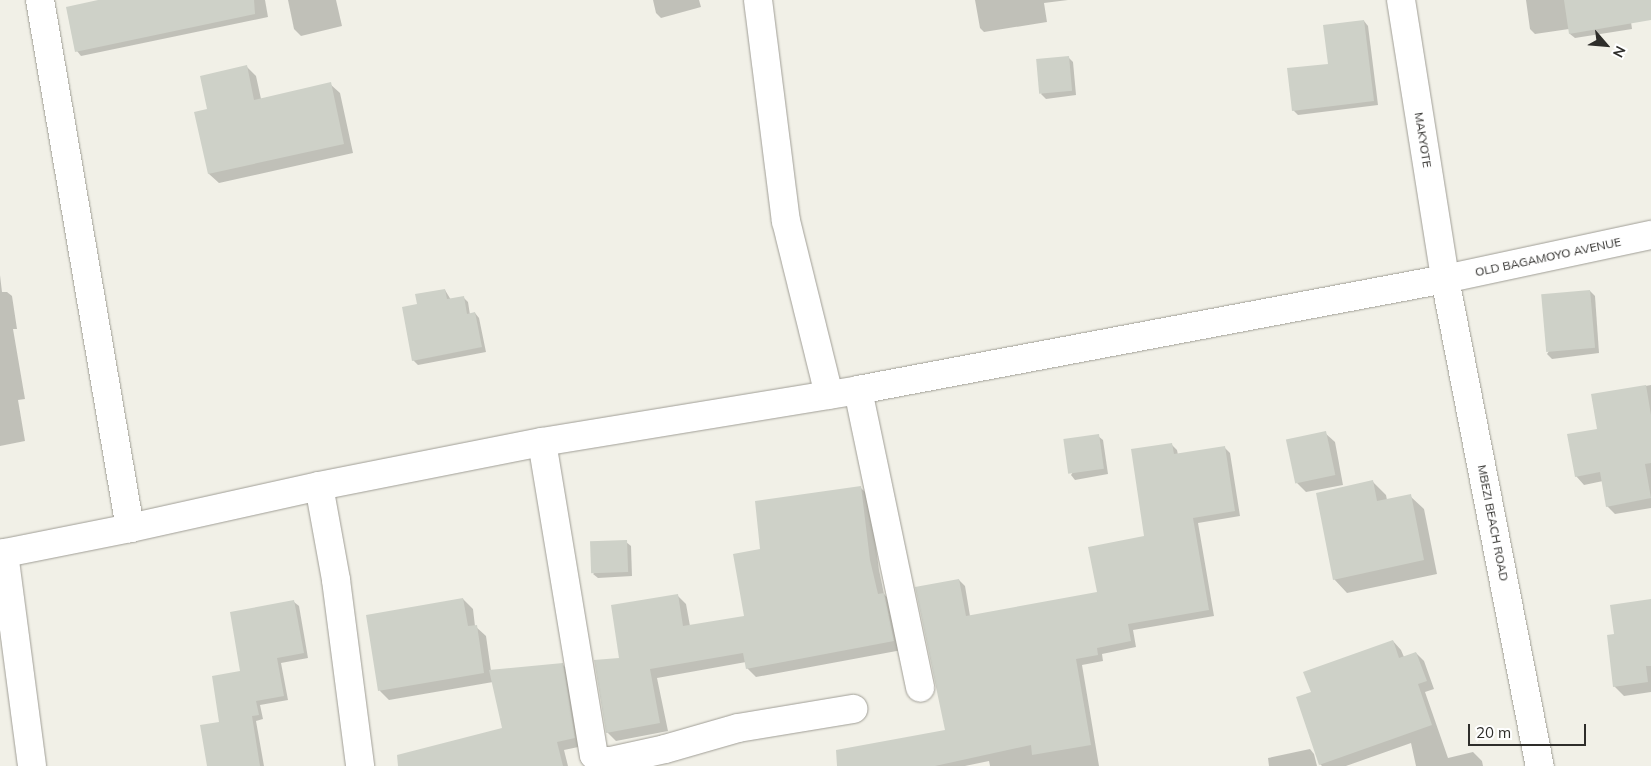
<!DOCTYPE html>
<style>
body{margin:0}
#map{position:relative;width:1651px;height:766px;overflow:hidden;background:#f1f0e7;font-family:Mulish,sans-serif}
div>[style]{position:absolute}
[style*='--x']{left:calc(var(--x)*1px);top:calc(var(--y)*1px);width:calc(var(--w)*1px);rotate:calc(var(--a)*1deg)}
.shadow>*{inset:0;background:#0003}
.building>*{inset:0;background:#ced1c8;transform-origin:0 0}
.roads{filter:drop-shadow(0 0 1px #a09e96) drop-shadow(0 0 1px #a09e96)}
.minor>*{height:28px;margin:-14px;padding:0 14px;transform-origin:14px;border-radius:14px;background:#fff}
span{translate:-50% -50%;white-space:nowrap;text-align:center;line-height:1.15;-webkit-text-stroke:4.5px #fff;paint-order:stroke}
.street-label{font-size:12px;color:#2e2d2a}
.north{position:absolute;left:1581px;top:20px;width:50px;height:50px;-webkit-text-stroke:4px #fff;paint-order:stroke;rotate:117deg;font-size:14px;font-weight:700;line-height:20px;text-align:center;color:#2e2d2a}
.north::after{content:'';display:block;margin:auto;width:18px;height:22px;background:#2e2d2a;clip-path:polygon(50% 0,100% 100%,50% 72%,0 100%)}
.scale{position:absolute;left:1468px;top:724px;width:118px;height:22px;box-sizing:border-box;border:2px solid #2e2d2a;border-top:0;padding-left:6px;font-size:15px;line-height:18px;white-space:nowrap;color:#2e2d2a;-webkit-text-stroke:4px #fff;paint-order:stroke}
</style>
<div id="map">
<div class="shadow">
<i style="clip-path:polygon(104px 0,265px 0,268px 17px,81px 56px,77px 51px)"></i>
<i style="clip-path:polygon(288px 0,336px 0,342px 26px,301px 36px,294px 29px)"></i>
<i style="clip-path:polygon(653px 0,699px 0,701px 7px,661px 18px,656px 13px)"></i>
<i style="clip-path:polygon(975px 0,1068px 0,1044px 3px,1047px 22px,984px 32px,980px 28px)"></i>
<i style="clip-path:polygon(1526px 0,1628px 0,1632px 29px,1575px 38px,1570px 34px,1569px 29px,1535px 34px,1530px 29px)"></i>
<i style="clip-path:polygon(1364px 21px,1368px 26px,1378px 105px,1298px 115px,1293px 110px)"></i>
<i style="clip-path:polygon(1068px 57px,1073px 62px,1076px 95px,1046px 99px,1041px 94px)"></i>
<i style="clip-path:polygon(246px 66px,256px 76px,261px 99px,330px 84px,340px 93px,353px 153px,219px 183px,209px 174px,208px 110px)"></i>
<i style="clip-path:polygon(0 275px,2px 292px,7px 292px,12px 296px,17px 329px,13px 329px,25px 399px,18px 400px,25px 441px,0 446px)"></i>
<i style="clip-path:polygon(445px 290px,451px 300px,463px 297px,468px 302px,470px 315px,475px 313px,479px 318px,486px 352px,418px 365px,413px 360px,418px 305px)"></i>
<i style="clip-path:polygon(1590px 291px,1595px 296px,1599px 353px,1552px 359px,1547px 354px)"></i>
<i style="clip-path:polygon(1651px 385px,1651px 508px,1615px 514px,1607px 506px,1603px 481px,1584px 485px,1576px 476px,1598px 430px,1592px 396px)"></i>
<i style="clip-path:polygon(1325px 433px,1335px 442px,1343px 485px,1306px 492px,1296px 482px)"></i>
<i style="clip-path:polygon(1098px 436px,1103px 440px,1108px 474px,1075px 480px,1071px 475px)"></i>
<i style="clip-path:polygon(1171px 444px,1177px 450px,1178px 455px,1224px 447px,1230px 453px,1240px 516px,1198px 523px,1214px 616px,1133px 630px,1136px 647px,1102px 654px,1103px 661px,1082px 665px,1099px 766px,990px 766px,989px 761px,965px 766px,866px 766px,946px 731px,959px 580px,965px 586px,970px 616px,1099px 593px,1146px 537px)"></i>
<i style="clip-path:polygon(1373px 482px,1386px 495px,1387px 500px,1410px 496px,1424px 509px,1437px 574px,1347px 593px,1334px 579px)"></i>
<i style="clip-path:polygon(860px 487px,869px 496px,879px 570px,884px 594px,892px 603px,902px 650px,756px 677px,747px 668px,746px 662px,657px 678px,668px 731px,616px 741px,607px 732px,621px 659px,677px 595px,686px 604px,690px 626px,746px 617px,762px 550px)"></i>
<i style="clip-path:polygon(626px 542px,631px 546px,632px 576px,598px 578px,593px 574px)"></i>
<i style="clip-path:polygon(463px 599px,473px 609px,475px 626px,486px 636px,491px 671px,562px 664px,571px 673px,583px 746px,564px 750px,568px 766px,425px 766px,504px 729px,493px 682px,389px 700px,380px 691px,367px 616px)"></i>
<i style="clip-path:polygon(1651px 600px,1651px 692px,1624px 696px,1614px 686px,1615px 636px)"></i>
<i style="clip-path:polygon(294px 602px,299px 606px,308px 658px,281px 663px,288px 700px,260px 705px,263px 719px,256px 721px,264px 766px,208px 766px,221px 723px,242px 672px)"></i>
<i style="clip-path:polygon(1393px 641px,1401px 650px,1404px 657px,1416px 653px,1424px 661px,1434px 689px,1425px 692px,1448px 758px,1473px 752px,1482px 761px,1483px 766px,1416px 766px,1411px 743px,1346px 766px,1322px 766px,1320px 764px,1312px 693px)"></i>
<i style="clip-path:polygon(1310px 749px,1314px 754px,1317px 766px,1269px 766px,1268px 758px)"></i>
</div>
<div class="building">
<i style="clip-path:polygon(98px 0,254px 0,255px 14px,75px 52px,66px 7px)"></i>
<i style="clip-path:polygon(1564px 0,1651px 0,1651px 20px,1569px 34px)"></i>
<i style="clip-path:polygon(1364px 20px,1374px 101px,1292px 111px,1287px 68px,1328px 64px,1323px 25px)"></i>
<i style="left:1069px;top:56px;width:35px;height:33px;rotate:85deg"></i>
<i style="clip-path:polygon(247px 65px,254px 100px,331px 82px,344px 144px,208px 174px,194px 112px,207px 109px,200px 76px)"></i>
<i style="clip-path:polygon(445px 289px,447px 299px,464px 296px,467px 314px,475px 312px,482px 347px,412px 361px,402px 307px,417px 304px,415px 294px)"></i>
<i style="left:1590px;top:290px;width:58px;height:49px;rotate:85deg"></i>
<i style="clip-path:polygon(1646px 385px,1651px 415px,1651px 463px,1645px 464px,1651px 498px,1606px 507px,1600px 472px,1575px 477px,1567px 434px,1597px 429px,1591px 394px)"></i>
<i style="left:1326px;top:431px;width:45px;height:41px;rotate:78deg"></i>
<i style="left:1099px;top:434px;width:35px;height:36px;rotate:82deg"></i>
<i style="clip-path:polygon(1172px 443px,1174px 454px,1225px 446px,1235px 511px,1193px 518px,1209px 610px,1128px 624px,1131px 641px,1097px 648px,1098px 655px,1076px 659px,1091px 745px,1032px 755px,1031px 745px,935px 766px,837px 766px,836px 750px,945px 730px,915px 587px,959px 579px,966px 616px,1097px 592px,1088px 547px,1144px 536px,1131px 449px)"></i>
<i style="clip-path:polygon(1373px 480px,1377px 501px,1411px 494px,1424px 560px,1333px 580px,1316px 493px)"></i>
<i style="clip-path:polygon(861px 486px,870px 560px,878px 594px,884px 593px,894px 641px,746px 669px,743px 653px,650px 669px,660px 723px,606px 733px,594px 660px,619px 658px,611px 605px,678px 594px,683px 626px,744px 616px,733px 554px,760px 549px,755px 501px)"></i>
<i style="left:627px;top:540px;width:32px;height:37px;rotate:88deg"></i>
<i style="clip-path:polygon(463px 598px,468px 626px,477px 625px,484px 673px,378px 691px,366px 615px)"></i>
<i style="clip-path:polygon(1651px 599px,1651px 666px,1646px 666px,1648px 682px,1613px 687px,1607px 635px,1614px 634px,1610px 605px)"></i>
<i style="clip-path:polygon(294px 600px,304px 653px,277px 658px,284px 696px,256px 701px,259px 715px,252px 716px,260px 766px,207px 766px,200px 725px,219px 722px,212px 676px,240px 671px,230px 612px)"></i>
<i style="clip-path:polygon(1393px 640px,1399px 658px,1416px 652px,1427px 681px,1418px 684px,1432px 725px,1319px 765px,1296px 697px,1311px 692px,1303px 672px)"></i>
<i style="clip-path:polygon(563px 663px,575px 738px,557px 742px,563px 766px,398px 766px,397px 755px,502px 728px,489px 670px)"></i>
</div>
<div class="roads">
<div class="minor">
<i style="--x:40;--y:0;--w:536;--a:80.33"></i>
<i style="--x:758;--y:0;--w:223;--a:82.8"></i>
<i style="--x:786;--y:221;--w:179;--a:76.1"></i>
<i style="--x:1401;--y:0;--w:282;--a:81"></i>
<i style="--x:1445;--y:279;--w:496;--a:79"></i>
<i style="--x:858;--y:390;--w:304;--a:78.2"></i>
<i style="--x:542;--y:442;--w:317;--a:80.6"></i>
<i style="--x:594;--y:755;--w:9;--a:41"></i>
<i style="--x:601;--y:761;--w:10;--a:0"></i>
<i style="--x:611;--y:761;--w:55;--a:-12.5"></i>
<i style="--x:665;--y:749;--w:76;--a:-16"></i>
<i style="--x:738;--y:728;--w:117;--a:-9.4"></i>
<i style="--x:319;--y:486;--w:96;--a:79.7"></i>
<i style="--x:336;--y:580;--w:188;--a:82.6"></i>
<i style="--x:4;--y:553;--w:215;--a:82.5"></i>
<i style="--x:0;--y:554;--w:133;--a:-11.3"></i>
<i style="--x:130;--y:528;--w:194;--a:-12.5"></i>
<i style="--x:319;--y:486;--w:227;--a:-11.2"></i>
<i style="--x:542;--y:442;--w:320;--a:-9.3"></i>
<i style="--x:858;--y:390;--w:597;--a:-10.71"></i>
<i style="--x:1445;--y:279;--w:211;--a:-12.1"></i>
</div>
</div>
<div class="street-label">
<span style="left:1423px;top:140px;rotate:81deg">MAKYOTE</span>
<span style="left:1548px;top:257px;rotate:-12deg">OLD BAGAMOYO AVENUE</span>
<span style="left:1493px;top:523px;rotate:79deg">MBEZI BEACH ROAD</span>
</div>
<div class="north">N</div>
<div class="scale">20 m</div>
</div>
